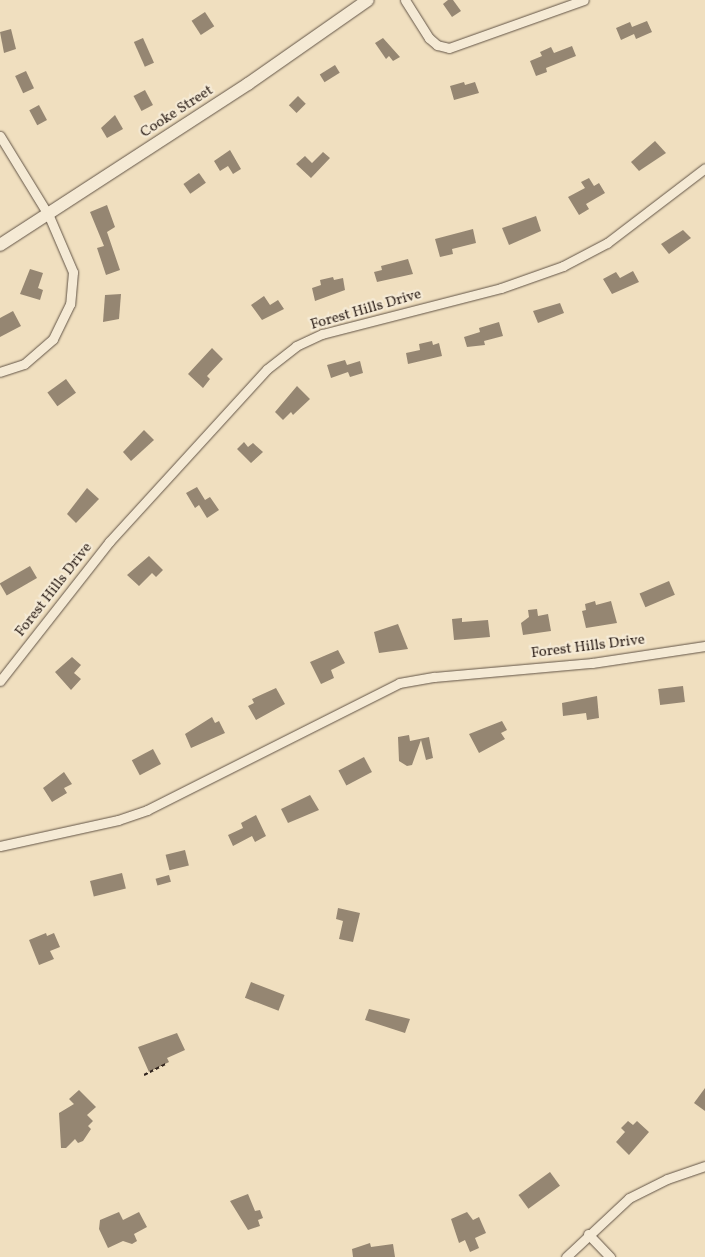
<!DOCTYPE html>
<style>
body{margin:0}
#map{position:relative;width:705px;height:1257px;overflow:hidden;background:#f0dfbf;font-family:Vollkorn,serif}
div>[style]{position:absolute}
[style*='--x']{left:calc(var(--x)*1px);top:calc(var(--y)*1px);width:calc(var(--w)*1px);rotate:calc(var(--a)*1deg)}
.building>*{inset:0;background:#958672;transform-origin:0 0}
.path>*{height:2px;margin-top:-1px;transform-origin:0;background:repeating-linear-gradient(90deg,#32251e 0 4px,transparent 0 6.5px)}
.roads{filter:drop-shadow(0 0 1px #625446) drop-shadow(0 0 1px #625446)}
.street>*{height:9px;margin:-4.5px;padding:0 4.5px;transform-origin:4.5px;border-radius:4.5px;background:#f5ead5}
.secondary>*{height:12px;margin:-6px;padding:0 6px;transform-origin:6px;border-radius:6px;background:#f5ead5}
span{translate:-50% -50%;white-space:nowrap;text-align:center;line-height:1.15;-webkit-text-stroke:4.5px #f5ead5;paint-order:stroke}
.street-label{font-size:15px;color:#32251e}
</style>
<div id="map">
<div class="building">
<i style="clip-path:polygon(448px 0,453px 0,461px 11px,452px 17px,443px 4px)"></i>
<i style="left:205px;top:12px;width:17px;height:16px;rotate:57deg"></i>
<i style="clip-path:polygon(647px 21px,652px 32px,636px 39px,634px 34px,621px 40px,616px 28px,630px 22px,632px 27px)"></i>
<i style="clip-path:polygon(11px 29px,16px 49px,4px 53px,0 32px)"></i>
<i style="left:143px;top:38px;width:27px;height:10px;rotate:66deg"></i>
<i style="clip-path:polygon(383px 38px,400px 57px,393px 61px,389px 56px,386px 59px,375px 43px)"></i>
<i style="clip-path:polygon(572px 46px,576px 56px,546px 68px,547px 72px,536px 76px,530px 61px,542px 56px,540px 52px,551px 47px,554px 53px)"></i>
<i style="left:335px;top:65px;width:9px;height:18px;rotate:58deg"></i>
<i style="left:26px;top:71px;width:19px;height:12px;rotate:65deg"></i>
<i style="clip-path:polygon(464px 82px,465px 85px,475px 82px,479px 93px,454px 100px,450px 86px)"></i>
<i style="left:145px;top:90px;width:17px;height:13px;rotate:62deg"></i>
<i style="left:298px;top:96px;width:11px;height:13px;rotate:45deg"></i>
<i style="left:39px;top:105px;width:17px;height:11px;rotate:62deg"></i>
<i style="clip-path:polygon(115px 115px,123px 129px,107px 138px,101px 128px)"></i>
<i style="clip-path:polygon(655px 141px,666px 153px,639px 171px,631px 162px)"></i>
<i style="clip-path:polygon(230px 150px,241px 169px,233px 174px,228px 166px,220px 171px,214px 161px)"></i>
<i style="clip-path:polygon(323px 152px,330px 158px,311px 178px,296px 164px,305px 156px,312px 163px)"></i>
<i style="left:199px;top:173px;width:12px;height:19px;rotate:55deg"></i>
<i style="clip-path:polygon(589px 178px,594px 186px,599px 183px,605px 193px,586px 204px,589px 209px,579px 215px,568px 197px,585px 188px,581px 182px)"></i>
<i style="clip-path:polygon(107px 205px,115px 227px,107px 232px,120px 270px,106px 275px,97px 248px,104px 246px,90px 212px)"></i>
<i style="clip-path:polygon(536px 216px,541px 231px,509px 245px,502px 228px)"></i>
<i style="clip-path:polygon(473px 229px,476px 243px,452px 249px,453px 254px,440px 257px,435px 239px)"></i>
<i style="clip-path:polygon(683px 230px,691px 238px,669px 254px,661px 244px)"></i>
<i style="clip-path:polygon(408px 259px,413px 274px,377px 282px,374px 272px,382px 270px,381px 266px)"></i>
<i style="clip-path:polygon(30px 269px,43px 273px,38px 288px,43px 290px,40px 300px,20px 294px)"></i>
<i style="clip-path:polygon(633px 271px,639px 282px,612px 294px,603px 279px,616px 272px,620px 278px)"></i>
<i style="clip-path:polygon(333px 277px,334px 280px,343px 278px,345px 290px,315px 301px,312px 288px,321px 285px,320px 280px)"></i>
<i style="clip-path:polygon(121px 294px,119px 319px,103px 322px,105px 295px)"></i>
<i style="clip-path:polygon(264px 296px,270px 305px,278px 300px,284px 309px,262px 320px,251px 305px)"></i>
<i style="clip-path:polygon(560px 303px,564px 313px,538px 323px,533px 311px)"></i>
<i style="clip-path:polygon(13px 311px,21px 326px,0 337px,0 318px)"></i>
<i style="clip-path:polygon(499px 322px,503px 336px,484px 341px,485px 345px,467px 347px,464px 337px,480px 332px,479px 328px)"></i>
<i style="clip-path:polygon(432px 341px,433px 345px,439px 343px,442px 356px,408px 364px,406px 353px,420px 350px,419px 344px)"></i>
<i style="clip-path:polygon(212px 348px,223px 359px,207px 376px,210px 379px,203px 388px,188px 374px)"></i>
<i style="clip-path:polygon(345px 360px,347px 365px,360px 361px,363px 373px,350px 377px,348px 372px,331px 378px,327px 365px)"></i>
<i style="left:66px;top:379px;width:17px;height:23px;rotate:54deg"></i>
<i style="clip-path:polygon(297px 386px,310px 399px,293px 415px,291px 412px,283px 420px,275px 412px)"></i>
<i style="clip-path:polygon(144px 430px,154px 440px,131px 461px,123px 452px)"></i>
<i style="clip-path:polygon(244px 442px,248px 447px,253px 443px,263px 452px,251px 463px,237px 449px)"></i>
<i style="clip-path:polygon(197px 487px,205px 500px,210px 497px,219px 510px,207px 518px,199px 505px,195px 508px,186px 493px)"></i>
<i style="clip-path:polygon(87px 488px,99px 499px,76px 523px,67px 514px)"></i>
<i style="clip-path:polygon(149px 556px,163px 570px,156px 577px,152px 573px,139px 586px,127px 575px)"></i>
<i style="left:30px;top:566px;width:14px;height:35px;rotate:60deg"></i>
<i style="left:669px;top:581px;width:15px;height:32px;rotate:67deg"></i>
<i style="clip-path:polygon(595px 601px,596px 605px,611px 601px,617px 623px,586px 628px,582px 611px,586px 610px,585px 604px)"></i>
<i style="clip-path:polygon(537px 609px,538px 616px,548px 614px,551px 631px,523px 635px,521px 623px,529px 617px,528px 610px)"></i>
<i style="clip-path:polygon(462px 618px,462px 622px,488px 620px,490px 637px,454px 640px,452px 619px)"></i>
<i style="clip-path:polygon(398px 624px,408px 649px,379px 653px,374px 632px)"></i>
<i style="clip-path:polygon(338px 650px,345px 663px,331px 670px,334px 678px,321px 684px,310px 662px)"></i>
<i style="clip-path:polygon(72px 657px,81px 665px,74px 673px,81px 679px,71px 690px,55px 672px)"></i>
<i style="left:683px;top:686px;width:16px;height:25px;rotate:83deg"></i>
<i style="clip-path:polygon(276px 688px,285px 704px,256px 720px,248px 706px,254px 703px,252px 699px)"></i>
<i style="clip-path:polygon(597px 696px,599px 718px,587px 720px,586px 713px,563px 716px,562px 703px)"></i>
<i style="clip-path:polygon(212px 717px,215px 723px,219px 721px,225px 733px,191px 748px,185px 734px)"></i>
<i style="clip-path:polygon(502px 721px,507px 730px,501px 733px,505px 739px,479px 753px,469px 734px)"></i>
<i style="clip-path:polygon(409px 735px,410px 741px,429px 737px,433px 758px,426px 760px,421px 740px,412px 765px,407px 766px,399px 761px,398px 737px)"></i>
<i style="left:153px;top:749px;width:17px;height:24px;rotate:62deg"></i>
<i style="left:364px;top:757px;width:17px;height:29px;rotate:62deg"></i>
<i style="clip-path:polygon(64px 772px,72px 784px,64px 788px,67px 793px,52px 802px,43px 788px)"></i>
<i style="clip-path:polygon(310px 795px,319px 810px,288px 823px,281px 809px)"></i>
<i style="clip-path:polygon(256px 815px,266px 836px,255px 842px,252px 836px,233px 846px,228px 835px,243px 828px,241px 823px)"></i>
<i style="left:185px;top:850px;width:16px;height:20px;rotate:76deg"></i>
<i style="left:122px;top:873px;width:16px;height:33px;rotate:76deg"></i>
<i style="left:169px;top:875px;width:7px;height:14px;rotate:74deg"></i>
<i style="clip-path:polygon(338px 908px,360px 913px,353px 942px,339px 939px,343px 921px,336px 919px)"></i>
<i style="clip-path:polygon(46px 933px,47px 936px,54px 933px,60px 947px,50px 951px,54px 959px,39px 965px,29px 940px)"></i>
<i style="left:251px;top:982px;width:36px;height:17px;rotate:21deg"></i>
<i style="clip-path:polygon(369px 1009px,410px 1019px,405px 1033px,365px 1020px)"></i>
<i style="clip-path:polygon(177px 1033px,185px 1050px,167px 1058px,169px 1062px,149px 1072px,138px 1047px)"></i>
<i style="clip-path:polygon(705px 1088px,705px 1111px,694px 1103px)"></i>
<i style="clip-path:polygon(79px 1090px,96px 1107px,87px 1115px,93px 1121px,88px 1126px,91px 1129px,83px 1141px,78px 1143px,75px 1139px,66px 1148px,61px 1148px,59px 1113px,74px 1104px,69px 1099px)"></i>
<i style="clip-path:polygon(628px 1121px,633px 1125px,637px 1121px,649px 1132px,629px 1155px,616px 1142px,625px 1132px,621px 1128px)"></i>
<i style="left:550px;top:1172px;width:17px;height:39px;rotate:54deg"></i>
<i style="clip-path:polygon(248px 1194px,255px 1211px,260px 1210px,263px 1218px,258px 1220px,260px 1226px,248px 1230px,230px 1201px)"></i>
<i style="clip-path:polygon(119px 1212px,123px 1220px,139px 1212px,147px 1227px,134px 1234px,137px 1241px,132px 1244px,123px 1241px,108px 1248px,99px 1229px,100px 1220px)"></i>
<i style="clip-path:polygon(467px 1212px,473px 1220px,479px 1217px,486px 1233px,475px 1238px,479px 1248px,470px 1252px,465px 1240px,459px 1243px,451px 1219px)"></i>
<i style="clip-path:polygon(370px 1243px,371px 1247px,393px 1244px,395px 1257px,353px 1257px,352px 1249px)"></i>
</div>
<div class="path">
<i style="--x:144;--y:1075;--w:25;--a:-27"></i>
</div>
<div class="roads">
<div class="street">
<i style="--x:405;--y:0;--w:45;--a:57.7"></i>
<i style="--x:429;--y:38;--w:11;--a:41"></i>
<i style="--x:437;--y:45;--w:12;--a:14"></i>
<i style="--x:449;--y:48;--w:143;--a:-19.6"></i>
<i style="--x:0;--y:136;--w:94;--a:58.5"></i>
<i style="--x:49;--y:216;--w:61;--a:66.8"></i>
<i style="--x:73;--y:272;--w:32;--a:95"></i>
<i style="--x:70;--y:304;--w:39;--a:116"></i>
<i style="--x:53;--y:339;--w:38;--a:139"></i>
<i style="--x:24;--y:364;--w:25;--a:162"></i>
<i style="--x:0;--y:681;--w:177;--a:-51.9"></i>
<i style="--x:109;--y:542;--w:234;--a:-47.6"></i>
<i style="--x:267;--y:369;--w:37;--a:-38"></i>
<i style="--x:296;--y:346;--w:29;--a:-25"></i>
<i style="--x:322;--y:334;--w:185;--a:-14.4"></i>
<i style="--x:501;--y:288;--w:66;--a:-19.5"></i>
<i style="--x:563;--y:266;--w:50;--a:-27.6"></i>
<i style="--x:607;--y:243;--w:123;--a:-37.4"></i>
<i style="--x:0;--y:846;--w:121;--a:-12.4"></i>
<i style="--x:118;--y:820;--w:31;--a:-19"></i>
<i style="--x:147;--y:810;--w:282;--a:-26.7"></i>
<i style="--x:399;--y:683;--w:36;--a:-10"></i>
<i style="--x:434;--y:677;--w:159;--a:-5.1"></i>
<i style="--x:592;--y:663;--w:114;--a:-8.6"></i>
<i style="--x:588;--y:1234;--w:32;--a:46"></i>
<i style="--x:566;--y:1257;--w:86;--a:-43.1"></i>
<i style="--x:629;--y:1198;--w:42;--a:-26.6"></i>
<i style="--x:667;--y:1179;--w:40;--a:-18.9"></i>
</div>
<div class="secondary">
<i style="--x:0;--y:245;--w:296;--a:-33"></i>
<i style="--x:248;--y:84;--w:146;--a:-35"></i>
</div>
</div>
<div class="street-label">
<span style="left:177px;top:112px;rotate:-33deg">Cooke Street</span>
<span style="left:366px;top:310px;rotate:-16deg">Forest Hills Drive</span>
<span style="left:54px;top:590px;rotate:-52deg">Forest Hills Drive</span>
<span style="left:588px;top:647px;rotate:-7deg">Forest Hills Drive</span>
</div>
</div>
